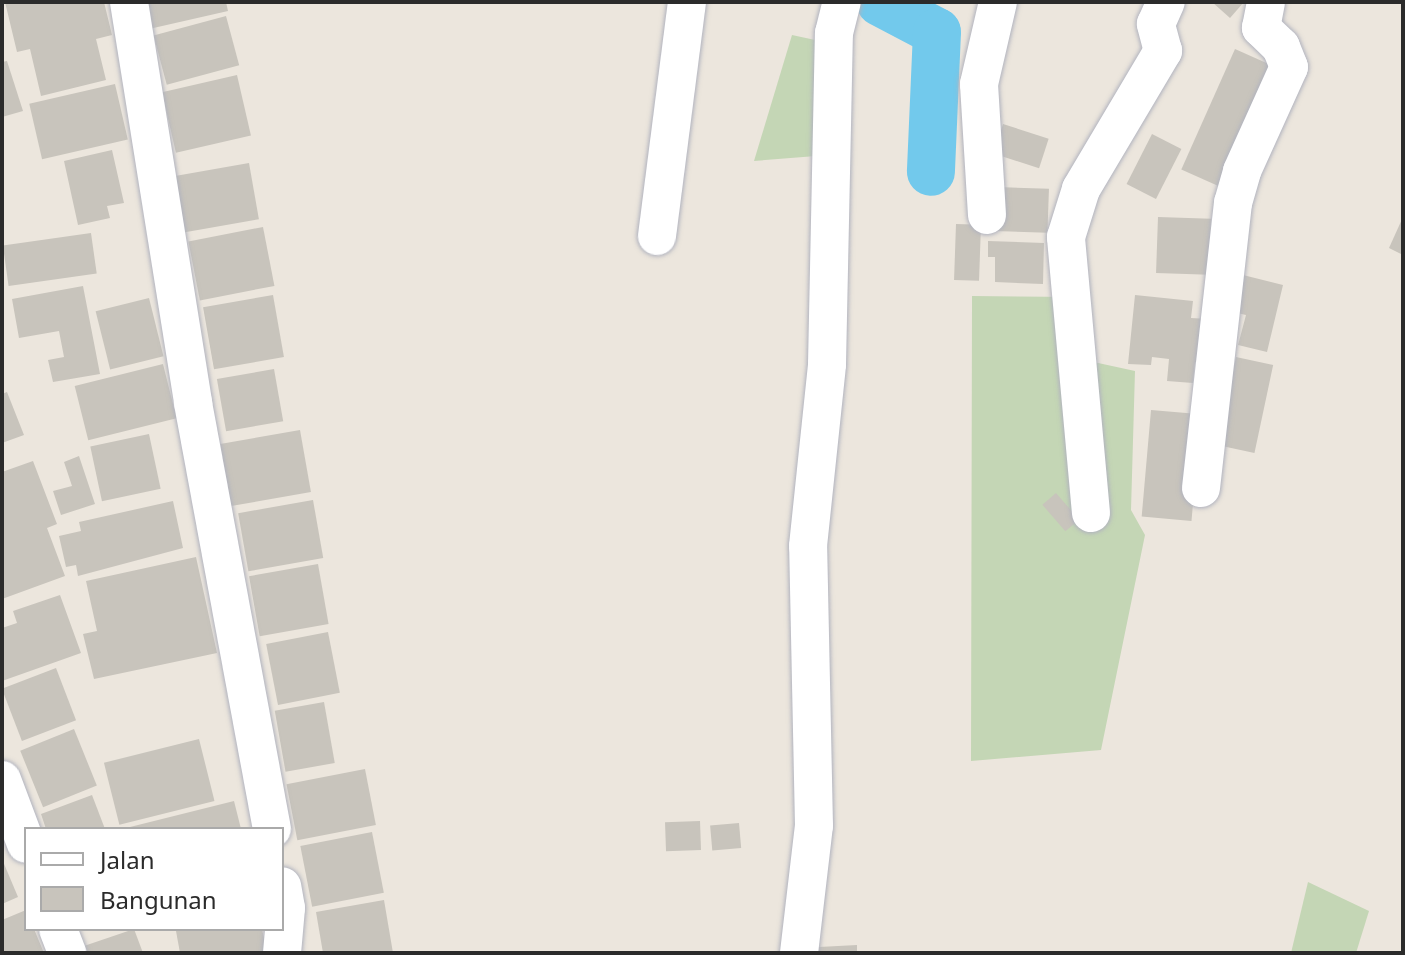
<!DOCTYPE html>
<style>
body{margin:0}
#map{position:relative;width:1405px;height:955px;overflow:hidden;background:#ece6dd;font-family:"Noto Sans",sans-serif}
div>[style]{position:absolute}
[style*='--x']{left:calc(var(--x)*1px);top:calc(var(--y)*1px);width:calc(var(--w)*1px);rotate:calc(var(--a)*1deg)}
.cemetery>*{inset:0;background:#c4d6b5}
.canal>*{height:48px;margin:-24px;padding:0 24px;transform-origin:24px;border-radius:24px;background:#72c9ec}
.building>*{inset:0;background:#c8c4bc;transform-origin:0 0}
.roads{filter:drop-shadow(0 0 2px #b1b3be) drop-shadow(0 0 2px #b1b3be)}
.street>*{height:38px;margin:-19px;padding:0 19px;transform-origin:19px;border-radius:19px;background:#fff}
span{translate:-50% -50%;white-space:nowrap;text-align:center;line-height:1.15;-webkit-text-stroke:6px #fff;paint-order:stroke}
.frame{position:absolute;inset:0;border:4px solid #2b2b2b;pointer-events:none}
.legend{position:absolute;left:24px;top:827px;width:260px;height:104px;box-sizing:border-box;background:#fff;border:2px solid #aaa;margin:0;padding:10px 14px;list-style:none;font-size:24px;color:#2b2b2b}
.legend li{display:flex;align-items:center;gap:16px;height:40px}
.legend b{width:40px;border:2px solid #aaa}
</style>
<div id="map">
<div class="cemetery">
<i style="clip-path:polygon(792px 35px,829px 43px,816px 156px,754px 161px)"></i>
<i style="clip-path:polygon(972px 296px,1077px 297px,1089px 361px,1135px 371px,1131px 510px,1145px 535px,1101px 750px,971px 761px)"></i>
<i style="clip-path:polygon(1308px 882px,1369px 911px,1356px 953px,1291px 953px)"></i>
</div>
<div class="canal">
<i style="--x:880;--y:2;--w:64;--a:27.8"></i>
<i style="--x:937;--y:32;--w:140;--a:92.5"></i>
</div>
<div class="building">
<i style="clip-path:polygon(5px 2px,104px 2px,112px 35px,96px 39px,106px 80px,41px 96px,30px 49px,17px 52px)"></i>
<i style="clip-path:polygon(142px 2px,226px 2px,228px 11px,149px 29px)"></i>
<i style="clip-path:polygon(1212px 2px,1244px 2px,1230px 18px)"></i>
<i style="left:226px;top:16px;width:51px;height:75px;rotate:75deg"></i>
<i style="left:1235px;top:49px;width:46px;height:132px;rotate:24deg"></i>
<i style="clip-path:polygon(7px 61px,23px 111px,2px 117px,2px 62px)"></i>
<i style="left:237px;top:75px;width:62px;height:77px;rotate:77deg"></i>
<i style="left:115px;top:84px;width:57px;height:88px;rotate:77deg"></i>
<i style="left:1003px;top:124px;width:48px;height:31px;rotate:18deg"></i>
<i style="left:1152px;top:134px;width:33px;height:56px;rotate:27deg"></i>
<i style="clip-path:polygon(112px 150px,124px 203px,107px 206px,110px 218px,78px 225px,64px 161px)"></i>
<i style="left:249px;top:163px;width:57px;height:75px;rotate:80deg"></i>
<i style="left:997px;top:187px;width:52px;height:44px;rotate:2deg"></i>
<i style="left:1158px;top:217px;width:53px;height:56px;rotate:2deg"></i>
<i style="clip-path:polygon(1403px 217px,1403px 255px,1389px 248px)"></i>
<i style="left:956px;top:224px;width:25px;height:56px;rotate:2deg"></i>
<i style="left:263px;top:227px;width:60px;height:76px;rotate:79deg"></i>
<i style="left:91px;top:233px;width:41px;height:89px;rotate:82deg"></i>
<i style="clip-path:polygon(988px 241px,1044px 243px,1043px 284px,995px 282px,995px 257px,988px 257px)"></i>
<i style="clip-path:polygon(1243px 275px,1283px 285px,1267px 352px,1238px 345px,1246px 315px,1233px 312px)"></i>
<i style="clip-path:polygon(83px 286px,100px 374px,53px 382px,48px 360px,64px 357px,59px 331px,19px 338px,12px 299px)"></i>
<i style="left:273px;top:295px;width:63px;height:71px;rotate:80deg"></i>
<i style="clip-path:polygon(1135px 295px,1193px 301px,1191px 318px,1209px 319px,1205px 364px,1195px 362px,1193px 383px,1167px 381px,1169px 359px,1152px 357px,1151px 365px,1128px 364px)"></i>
<i style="left:149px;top:298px;width:60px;height:55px;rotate:76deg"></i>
<i style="left:1236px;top:357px;width:38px;height:90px;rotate:12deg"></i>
<i style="left:163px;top:364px;width:56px;height:91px;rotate:76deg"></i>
<i style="left:274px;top:369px;width:53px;height:58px;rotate:80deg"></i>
<i style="clip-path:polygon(7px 392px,24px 435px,2px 443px,2px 394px)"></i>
<i style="left:1151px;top:410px;width:50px;height:107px;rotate:5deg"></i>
<i style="left:300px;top:430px;width:63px;height:81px;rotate:80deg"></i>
<i style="left:149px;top:434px;width:56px;height:60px;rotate:78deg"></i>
<i style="clip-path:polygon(79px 456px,95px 504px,61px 515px,53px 491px,72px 486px,64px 462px)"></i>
<i style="clip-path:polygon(33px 461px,57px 524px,47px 528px,65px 576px,2px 599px,2px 472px)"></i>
<i style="left:1056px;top:493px;width:35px;height:18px;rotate:49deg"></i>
<i style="left:313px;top:500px;width:59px;height:76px;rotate:80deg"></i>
<i style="clip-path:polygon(173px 501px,183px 548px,78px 576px,76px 565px,66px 567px,59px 536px,81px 531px,79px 522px)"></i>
<i style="clip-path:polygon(196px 557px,217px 653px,94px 679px,83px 634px,97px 631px,86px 581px)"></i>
<i style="left:318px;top:564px;width:61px;height:70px;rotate:80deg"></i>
<i style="clip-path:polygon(60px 595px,81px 653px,2px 681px,2px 628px,17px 623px,13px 611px)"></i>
<i style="left:328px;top:632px;width:62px;height:63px;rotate:79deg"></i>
<i style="left:56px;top:668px;width:56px;height:58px;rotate:69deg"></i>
<i style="left:324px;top:702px;width:62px;height:50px;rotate:80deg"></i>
<i style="left:74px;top:729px;width:61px;height:58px;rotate:68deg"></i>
<i style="left:199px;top:739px;width:64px;height:98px;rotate:76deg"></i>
<i style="left:365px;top:769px;width:57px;height:80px;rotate:79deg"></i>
<i style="clip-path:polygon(92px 795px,105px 829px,46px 829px,41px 814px)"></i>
<i style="clip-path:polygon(234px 801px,241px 829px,126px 829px,126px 828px)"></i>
<i style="left:700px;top:821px;width:29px;height:35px;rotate:88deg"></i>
<i style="left:739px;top:823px;width:25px;height:29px;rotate:85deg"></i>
<i style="left:372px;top:832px;width:62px;height:73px;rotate:79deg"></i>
<i style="clip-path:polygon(2px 859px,18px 897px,2px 904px)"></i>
<i style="clip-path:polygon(384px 900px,393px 953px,323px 953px,316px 912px)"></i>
<i style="clip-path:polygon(26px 910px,26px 929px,34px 929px,44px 953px,2px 953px,2px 920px)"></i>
<i style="clip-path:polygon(134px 929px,143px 953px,86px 953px,84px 946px)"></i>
<i style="clip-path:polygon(188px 929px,262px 929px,267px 953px,180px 953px,176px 931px)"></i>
<i style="clip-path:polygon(857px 945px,857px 953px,819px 953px,819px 947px)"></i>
</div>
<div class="roads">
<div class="street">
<i style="--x:129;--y:2;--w:406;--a:80.9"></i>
<i style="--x:193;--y:403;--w:433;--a:79.5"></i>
<i style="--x:987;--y:215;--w:131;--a:-93.5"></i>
<i style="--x:979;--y:84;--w:84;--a:-77"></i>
<i style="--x:657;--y:236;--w:236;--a:-82.7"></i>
<i style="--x:1201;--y:488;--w:287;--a:-83.6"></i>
<i style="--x:1233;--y:203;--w:33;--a:-74"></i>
<i style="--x:1242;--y:171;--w:114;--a:-65.7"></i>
<i style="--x:1289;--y:67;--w:22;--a:-112"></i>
<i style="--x:1281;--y:47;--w:28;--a:-136"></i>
<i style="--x:1261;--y:28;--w:26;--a:-79"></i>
<i style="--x:1091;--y:513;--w:277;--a:-95.2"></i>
<i style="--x:1066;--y:237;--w:50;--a:-72.6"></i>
<i style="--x:1081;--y:189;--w:161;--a:-59.3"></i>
<i style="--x:1163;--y:51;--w:28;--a:-105"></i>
<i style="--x:1156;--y:24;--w:24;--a:-66"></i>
<i style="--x:2;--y:780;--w:68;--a:69.4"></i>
<i style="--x:58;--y:929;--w:26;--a:69"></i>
<i style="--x:282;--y:953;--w:45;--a:-84.9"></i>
<i style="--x:286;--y:908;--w:22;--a:-100"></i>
<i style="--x:799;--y:953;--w:128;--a:-83.3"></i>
<i style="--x:814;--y:826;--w:280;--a:-91.2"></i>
<i style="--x:808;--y:546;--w:183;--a:-84"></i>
<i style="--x:827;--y:364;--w:331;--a:-88.8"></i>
<i style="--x:834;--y:33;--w:32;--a:-76"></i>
</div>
</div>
<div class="frame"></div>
<ul class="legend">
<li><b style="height:10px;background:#fff"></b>Jalan</li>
<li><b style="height:22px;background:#c8c4bc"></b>Bangunan</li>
</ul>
</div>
